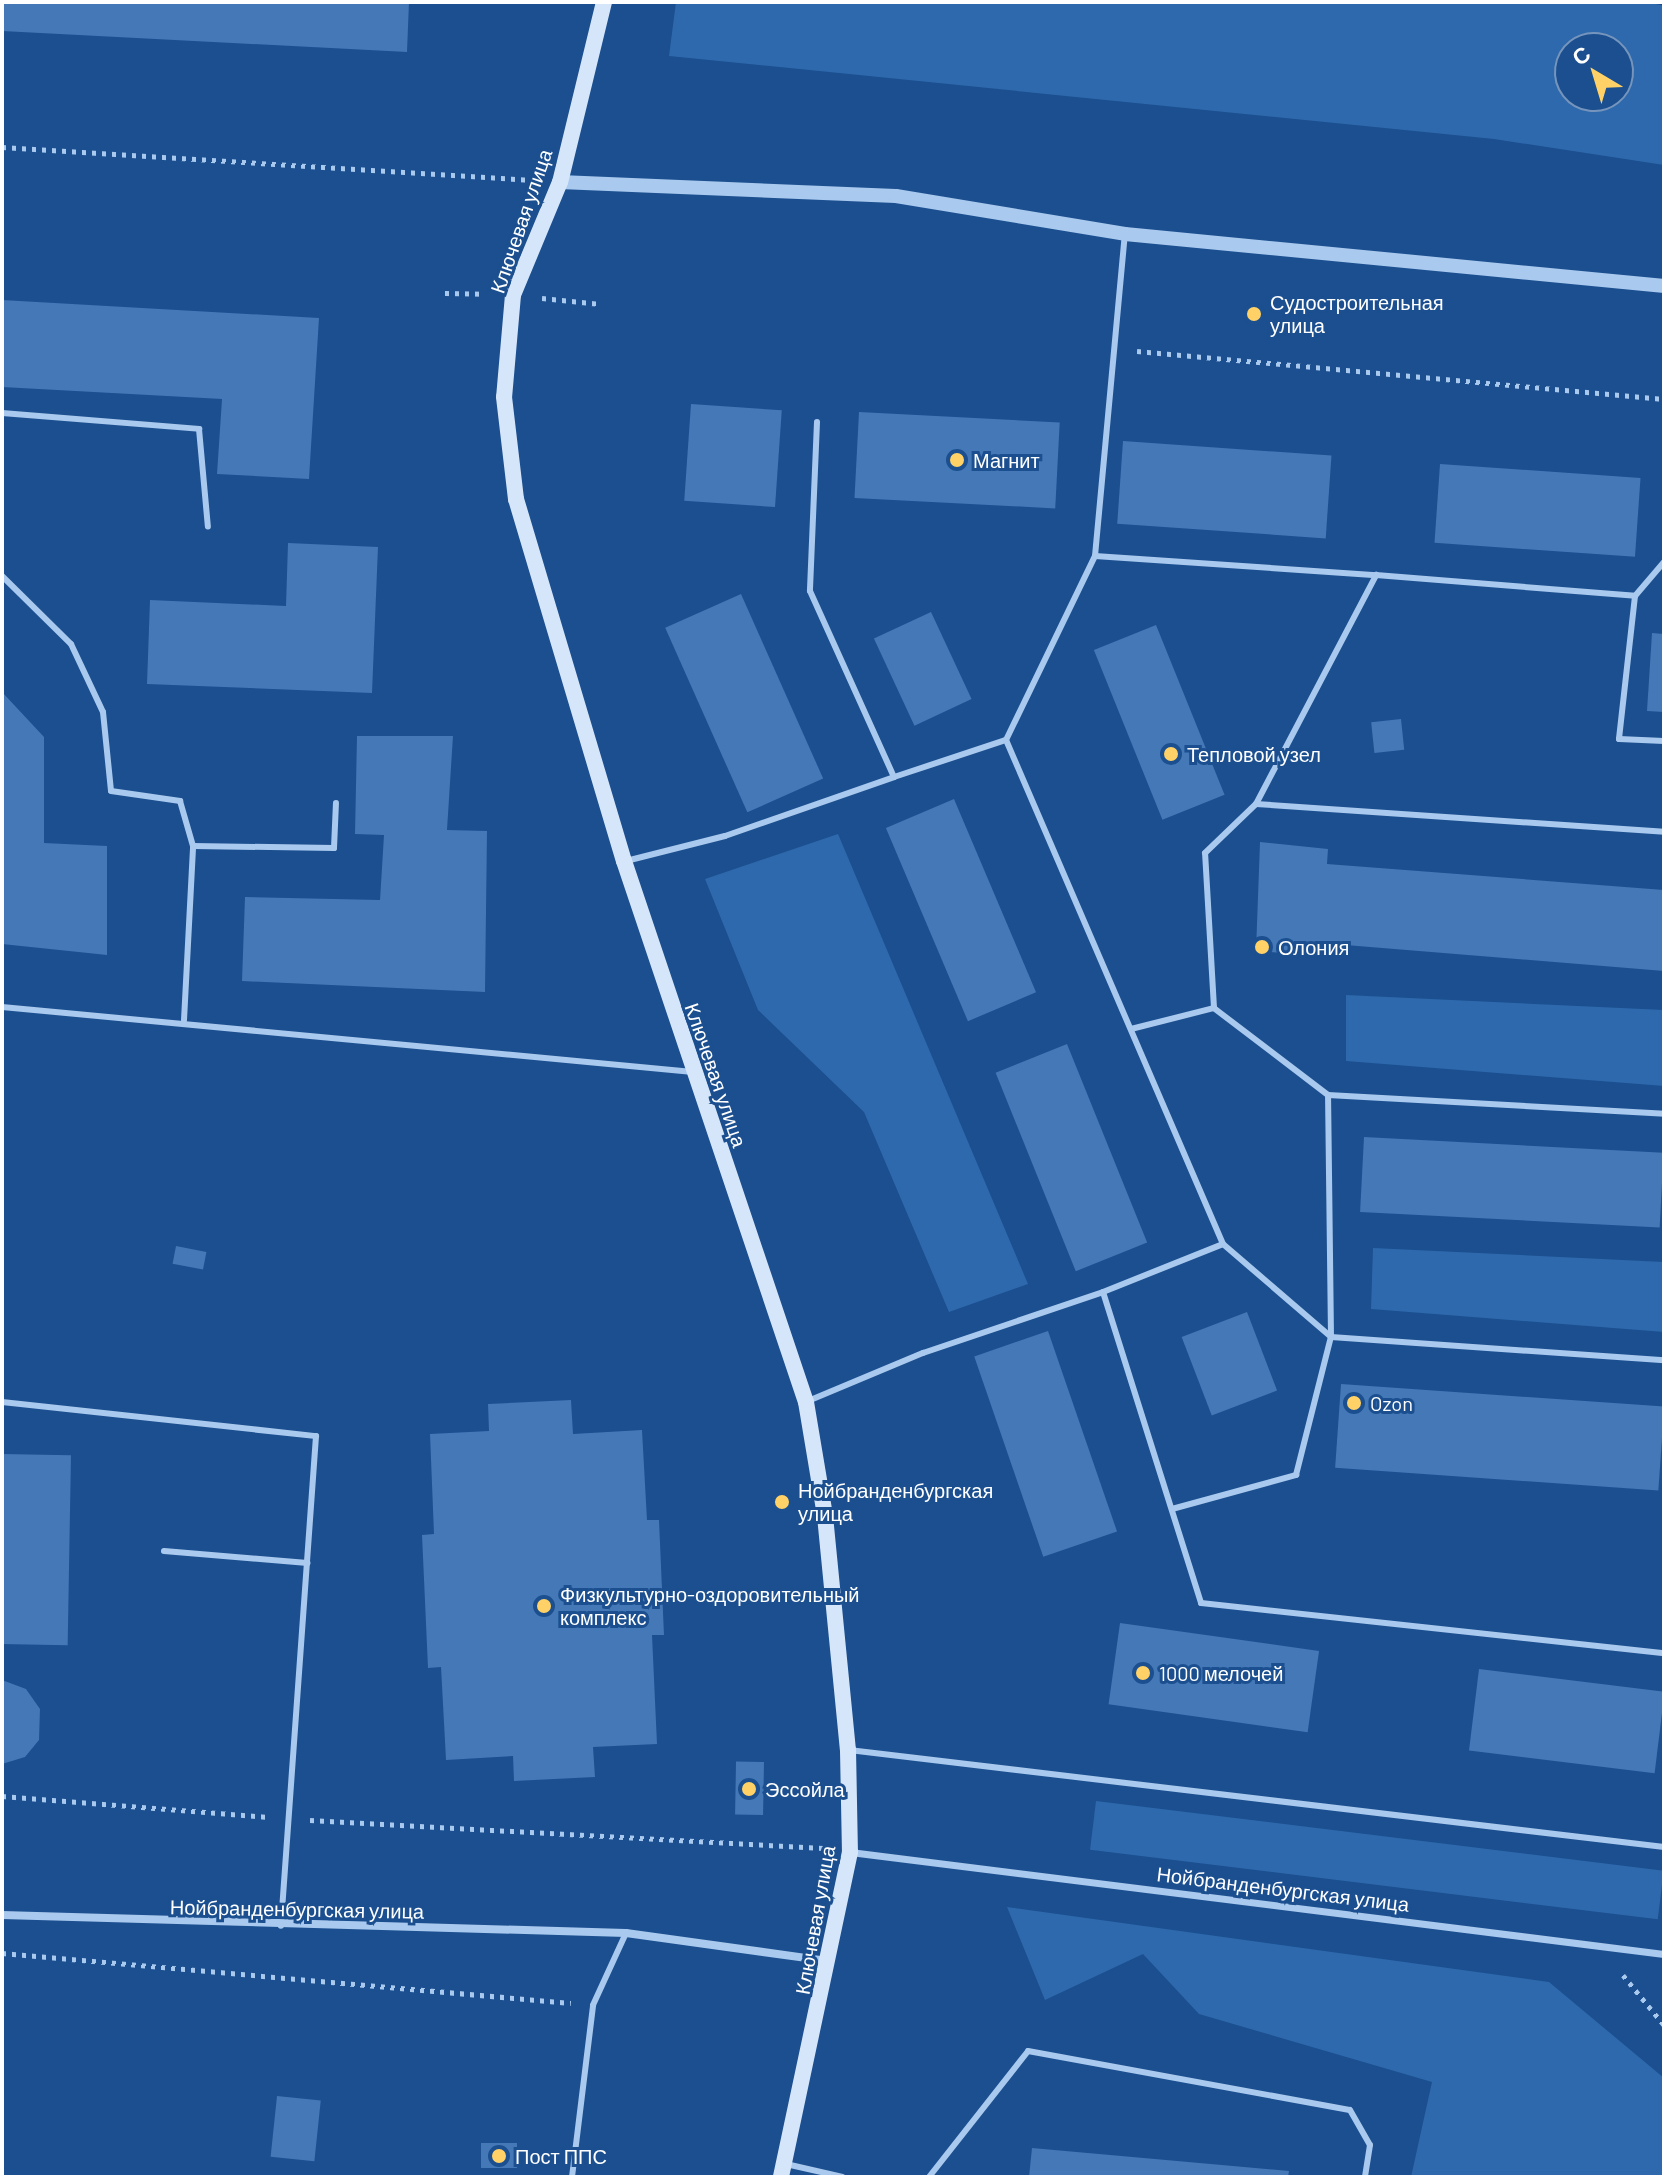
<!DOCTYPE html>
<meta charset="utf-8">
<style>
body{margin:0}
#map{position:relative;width:1666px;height:2179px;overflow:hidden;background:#1b4f8f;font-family:Barlow,sans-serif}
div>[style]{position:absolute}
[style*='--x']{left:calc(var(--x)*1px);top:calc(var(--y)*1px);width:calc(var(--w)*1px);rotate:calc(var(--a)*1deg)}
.green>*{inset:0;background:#2e69ad;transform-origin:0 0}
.building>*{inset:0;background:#4478b7;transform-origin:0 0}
.path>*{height:5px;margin-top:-2.5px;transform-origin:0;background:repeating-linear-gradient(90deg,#a9c9ee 0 4px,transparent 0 10px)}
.service>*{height:6px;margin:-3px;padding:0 3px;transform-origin:3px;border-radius:3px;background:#a9c9ee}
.pedestrian>*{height:7px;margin:-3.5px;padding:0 3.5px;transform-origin:3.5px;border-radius:3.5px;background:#a9c9ee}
.minor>*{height:8px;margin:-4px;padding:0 4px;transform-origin:4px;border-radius:4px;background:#a9c9ee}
.tertiary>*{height:14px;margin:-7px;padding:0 7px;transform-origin:7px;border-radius:7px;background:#a9c9ee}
.secondary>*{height:16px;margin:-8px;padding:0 8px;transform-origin:8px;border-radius:8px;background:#d6e6fa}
.dots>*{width:22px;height:22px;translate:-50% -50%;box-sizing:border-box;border:4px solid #1b4f8f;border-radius:50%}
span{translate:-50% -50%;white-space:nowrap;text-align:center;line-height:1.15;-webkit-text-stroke:6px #1b4f8f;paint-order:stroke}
.street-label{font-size:20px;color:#fff}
.poi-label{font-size:20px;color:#fff}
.left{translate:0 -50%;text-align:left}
.frame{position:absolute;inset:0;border:4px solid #fff;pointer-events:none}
.north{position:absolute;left:1554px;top:32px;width:80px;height:80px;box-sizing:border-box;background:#1b4f8f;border:2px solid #7695bc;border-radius:50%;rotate:322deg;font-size:22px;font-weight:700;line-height:32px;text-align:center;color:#fff}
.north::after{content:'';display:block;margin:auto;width:28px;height:36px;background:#ffd166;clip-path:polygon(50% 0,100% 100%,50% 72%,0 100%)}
</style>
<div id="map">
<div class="green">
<i style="clip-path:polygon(evenodd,676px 2px,1648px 2px,1664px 6px,1664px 165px,1494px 139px,669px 56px,676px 2px,1570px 48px,1618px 48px,1618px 96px,1570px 96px,1570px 48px)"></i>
<i style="clip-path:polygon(838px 834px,1028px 1284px,949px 1312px,864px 1112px,758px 1010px,705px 879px)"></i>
<i style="clip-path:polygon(1346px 995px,1664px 1010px,1664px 1086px,1346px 1061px)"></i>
<i style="clip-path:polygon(1373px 1248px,1664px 1262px,1664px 1332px,1371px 1309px)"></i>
<i style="left:1096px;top:1801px;width:572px;height:49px;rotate:7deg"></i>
<i style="clip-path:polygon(1007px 1907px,1549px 1982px,1664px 2078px,1664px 2177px,1411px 2177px,1432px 2082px,1199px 2014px,1143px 1954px,1045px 2000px)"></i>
</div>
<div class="building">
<i style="clip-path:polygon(2px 2px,409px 2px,407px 52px,2px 31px)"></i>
<i style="clip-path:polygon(2px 300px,319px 318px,309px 479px,217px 474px,222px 399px,2px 387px)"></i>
<i style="left:691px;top:404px;width:91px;height:97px;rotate:4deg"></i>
<i style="left:859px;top:412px;width:201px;height:86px;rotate:3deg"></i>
<i style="left:1123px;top:441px;width:209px;height:83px;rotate:4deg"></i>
<i style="left:1440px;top:464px;width:201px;height:79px;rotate:4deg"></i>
<i style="clip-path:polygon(288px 543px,378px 547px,372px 693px,147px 684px,150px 600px,286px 606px)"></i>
<i style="left:741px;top:594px;width:202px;height:83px;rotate:66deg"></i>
<i style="left:931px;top:612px;width:96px;height:63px;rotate:65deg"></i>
<i style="left:1156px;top:625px;width:183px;height:67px;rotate:68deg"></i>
<i style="clip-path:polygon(1652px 633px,1664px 634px,1664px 712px,1647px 711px)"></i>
<i style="clip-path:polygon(2px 692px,44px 737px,44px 843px,107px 846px,107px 955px,2px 944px)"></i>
<i style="left:1401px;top:719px;width:31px;height:30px;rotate:84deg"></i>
<i style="clip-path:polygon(357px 736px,453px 736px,447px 830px,487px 831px,485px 992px,242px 981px,245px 897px,380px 900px,384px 835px,355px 834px)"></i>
<i style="left:954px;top:799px;width:210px;height:74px;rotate:67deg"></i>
<i style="clip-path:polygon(1260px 842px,1328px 849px,1327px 864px,1664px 890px,1664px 971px,1321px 943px,1322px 956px,1256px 951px)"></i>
<i style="left:1067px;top:1044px;width:214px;height:77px;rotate:68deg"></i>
<i style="left:1364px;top:1137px;width:300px;height:75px;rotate:3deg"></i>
<i style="left:176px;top:1246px;width:31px;height:18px;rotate:11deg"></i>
<i style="left:1247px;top:1312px;width:84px;height:70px;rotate:69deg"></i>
<i style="left:1048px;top:1331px;width:212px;height:78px;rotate:71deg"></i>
<i style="left:1341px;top:1384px;width:324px;height:84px;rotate:4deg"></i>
<i style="clip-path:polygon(571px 1400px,573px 1434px,642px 1430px,647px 1520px,659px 1520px,664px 1635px,652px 1635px,657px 1744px,593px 1747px,595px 1777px,514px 1781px,513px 1756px,446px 1760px,441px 1667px,428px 1668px,422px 1535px,434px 1534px,430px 1434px,489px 1431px,488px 1404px)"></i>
<i style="left:2px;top:1454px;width:69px;height:190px;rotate:1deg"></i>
<i style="left:1120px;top:1623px;width:201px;height:82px;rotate:8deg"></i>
<i style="left:1479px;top:1669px;width:187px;height:82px;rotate:7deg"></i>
<i style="clip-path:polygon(2px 1680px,26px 1689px,40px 1709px,39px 1740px,25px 1757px,2px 1764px)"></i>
<i style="left:764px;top:1762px;width:53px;height:28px;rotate:91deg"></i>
<i style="left:277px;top:2096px;width:44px;height:61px;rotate:6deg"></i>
<i style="left:481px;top:2143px;width:36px;height:25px"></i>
<i style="clip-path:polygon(1032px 2148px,1289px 2171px,1288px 2177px,1029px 2177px)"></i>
</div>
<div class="path">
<i style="--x:2;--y:147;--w:531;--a:3.56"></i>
<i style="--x:445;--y:293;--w:39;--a:1"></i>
<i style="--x:542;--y:298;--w:59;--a:5.8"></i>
<i style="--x:1137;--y:351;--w:529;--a:5.2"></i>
<i style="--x:2;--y:1796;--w:267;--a:4.5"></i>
<i style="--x:310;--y:1820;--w:514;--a:3.12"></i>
<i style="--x:2;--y:1953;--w:571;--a:5.02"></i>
<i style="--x:1623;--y:1975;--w:65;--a:50.6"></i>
</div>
<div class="service">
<i style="--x:2;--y:413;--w:198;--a:4.6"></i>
<i style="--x:199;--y:429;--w:98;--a:84.8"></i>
<i style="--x:817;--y:422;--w:169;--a:92.4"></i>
<i style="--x:810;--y:591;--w:204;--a:65.7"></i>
<i style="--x:894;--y:777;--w:118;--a:-18.3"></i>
<i style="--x:1095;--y:556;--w:282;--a:3.9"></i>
<i style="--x:2;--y:576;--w:97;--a:44.6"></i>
<i style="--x:71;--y:644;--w:75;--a:64.8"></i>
<i style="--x:103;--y:712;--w:79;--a:84.2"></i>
<i style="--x:111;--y:791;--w:70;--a:8.2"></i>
<i style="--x:180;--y:801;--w:47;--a:73.9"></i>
<i style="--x:193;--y:846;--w:141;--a:0.8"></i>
<i style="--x:334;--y:848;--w:45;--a:-87.5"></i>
<i style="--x:1635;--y:596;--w:45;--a:-49.5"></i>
<i style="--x:1256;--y:804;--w:409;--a:3.9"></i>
<i style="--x:626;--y:861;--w:102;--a:-14.2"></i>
<i style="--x:725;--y:836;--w:179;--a:-19.2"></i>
<i style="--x:2;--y:1007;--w:694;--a:5.37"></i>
<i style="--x:184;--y:1020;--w:174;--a:-87"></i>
<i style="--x:1131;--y:1029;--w:86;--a:-14.2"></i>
<i style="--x:1214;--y:1008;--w:155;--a:-93.3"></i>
<i style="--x:1205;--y:853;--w:71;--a:-43.9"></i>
<i style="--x:1256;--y:804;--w:259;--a:-62.3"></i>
<i style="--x:1376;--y:575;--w:260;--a:4.6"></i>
<i style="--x:1635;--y:596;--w:144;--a:96.4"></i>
<i style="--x:1619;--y:739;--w:45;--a:2.5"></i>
<i style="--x:1328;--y:1095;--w:337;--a:3.2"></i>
<i style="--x:1223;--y:1244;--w:143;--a:40.7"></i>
<i style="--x:1331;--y:1337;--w:334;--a:4"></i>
<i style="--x:1103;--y:1292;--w:326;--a:72.5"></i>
<i style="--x:1201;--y:1603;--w:466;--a:6.2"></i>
<i style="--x:808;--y:1401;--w:125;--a:-22.7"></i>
<i style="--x:923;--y:1353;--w:190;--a:-18.7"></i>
<i style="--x:1103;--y:1292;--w:129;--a:-21.8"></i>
<i style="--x:1223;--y:1244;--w:549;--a:-113.29"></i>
<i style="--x:1006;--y:740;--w:204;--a:-64.2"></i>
<i style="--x:1095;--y:556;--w:323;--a:-84.7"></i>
<i style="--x:2;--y:1402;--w:316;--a:6.2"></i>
<i style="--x:316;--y:1436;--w:491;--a:94.1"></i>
<i style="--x:1172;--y:1509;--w:129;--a:-15.3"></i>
<i style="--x:1296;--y:1475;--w:142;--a:-75.8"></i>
<i style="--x:1331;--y:1337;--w:242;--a:-90.7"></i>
<i style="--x:1328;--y:1095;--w:143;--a:-142.7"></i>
<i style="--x:164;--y:1551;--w:144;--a:4.8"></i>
<i style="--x:849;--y:1750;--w:821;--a:6.79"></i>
<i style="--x:786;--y:2164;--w:58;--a:12.8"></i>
<i style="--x:572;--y:2177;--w:173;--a:-83"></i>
<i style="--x:593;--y:2005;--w:79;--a:-65.4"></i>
<i style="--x:929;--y:2177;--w:160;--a:-51.8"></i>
<i style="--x:1028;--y:2051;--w:327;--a:10.4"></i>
<i style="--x:1350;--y:2110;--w:40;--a:60.3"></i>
<i style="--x:1370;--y:2145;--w:32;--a:99"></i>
</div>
<div class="pedestrian">
<i style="--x:850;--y:1852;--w:820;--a:7.14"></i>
</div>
<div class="minor">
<i style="--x:2;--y:1915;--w:624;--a:1.65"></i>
<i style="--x:626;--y:1933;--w:203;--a:7.9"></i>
</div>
<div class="tertiary">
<i style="--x:560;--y:182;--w:336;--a:2.4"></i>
<i style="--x:896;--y:196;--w:232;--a:9.4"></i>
<i style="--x:1125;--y:234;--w:542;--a:5.51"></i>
</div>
<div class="secondary">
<i style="--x:604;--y:2;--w:185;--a:103.7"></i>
<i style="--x:560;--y:182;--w:122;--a:112.6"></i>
<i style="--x:513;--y:295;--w:102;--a:95"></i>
<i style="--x:504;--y:397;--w:103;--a:83.3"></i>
<i style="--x:516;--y:499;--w:378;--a:73.4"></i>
<i style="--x:624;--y:861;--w:571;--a:71.41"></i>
<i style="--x:806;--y:1402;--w:116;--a:80.5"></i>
<i style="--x:825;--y:1516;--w:235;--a:84.4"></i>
<i style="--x:848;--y:1750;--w:102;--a:88.9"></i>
<i style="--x:850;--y:1852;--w:332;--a:102"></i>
</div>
<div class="dots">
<i style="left:1254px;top:314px;background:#ffd166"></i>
<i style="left:957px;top:460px;background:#ffd166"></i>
<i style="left:1171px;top:754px;background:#ffd166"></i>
<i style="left:1262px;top:947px;background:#ffd166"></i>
<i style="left:1354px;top:1403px;background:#ffd166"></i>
<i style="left:782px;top:1502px;background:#ffd166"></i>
<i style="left:544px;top:1606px;background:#ffd166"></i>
<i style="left:1143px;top:1673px;background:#ffd166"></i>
<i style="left:749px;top:1789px;background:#ffd166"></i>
<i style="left:499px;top:2156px;background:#ffd166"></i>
</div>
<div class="street-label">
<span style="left:521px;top:221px;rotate:-71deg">Ключевая улица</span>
<span style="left:716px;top:1075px;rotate:71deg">Ключевая улица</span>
<span style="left:1283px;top:1889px;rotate:7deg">Нойбранденбургская улица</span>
<span style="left:297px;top:1909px;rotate:1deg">Нойбранденбургская улица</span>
<span style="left:815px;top:1920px;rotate:-80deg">Ключевая улица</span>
</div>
<div class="poi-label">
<span class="left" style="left:1270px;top:314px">Судостроительная<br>улица</span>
<span class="left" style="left:973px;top:460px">Магнит</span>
<span class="left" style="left:1187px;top:754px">Тепловой узел</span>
<span class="left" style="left:1278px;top:947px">Олония</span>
<span class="left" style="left:1370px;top:1403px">Ozon</span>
<span class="left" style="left:798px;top:1502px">Нойбранденбургская<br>улица</span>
<span class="left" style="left:560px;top:1606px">Физкультурно-оздоровительный<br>комплекс</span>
<span class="left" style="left:1159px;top:1673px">1000 мелочей</span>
<span class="left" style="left:765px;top:1789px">Эссойла</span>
<span class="left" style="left:515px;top:2156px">Пост ППС</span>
</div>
<div class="frame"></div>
<div class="north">С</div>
</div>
